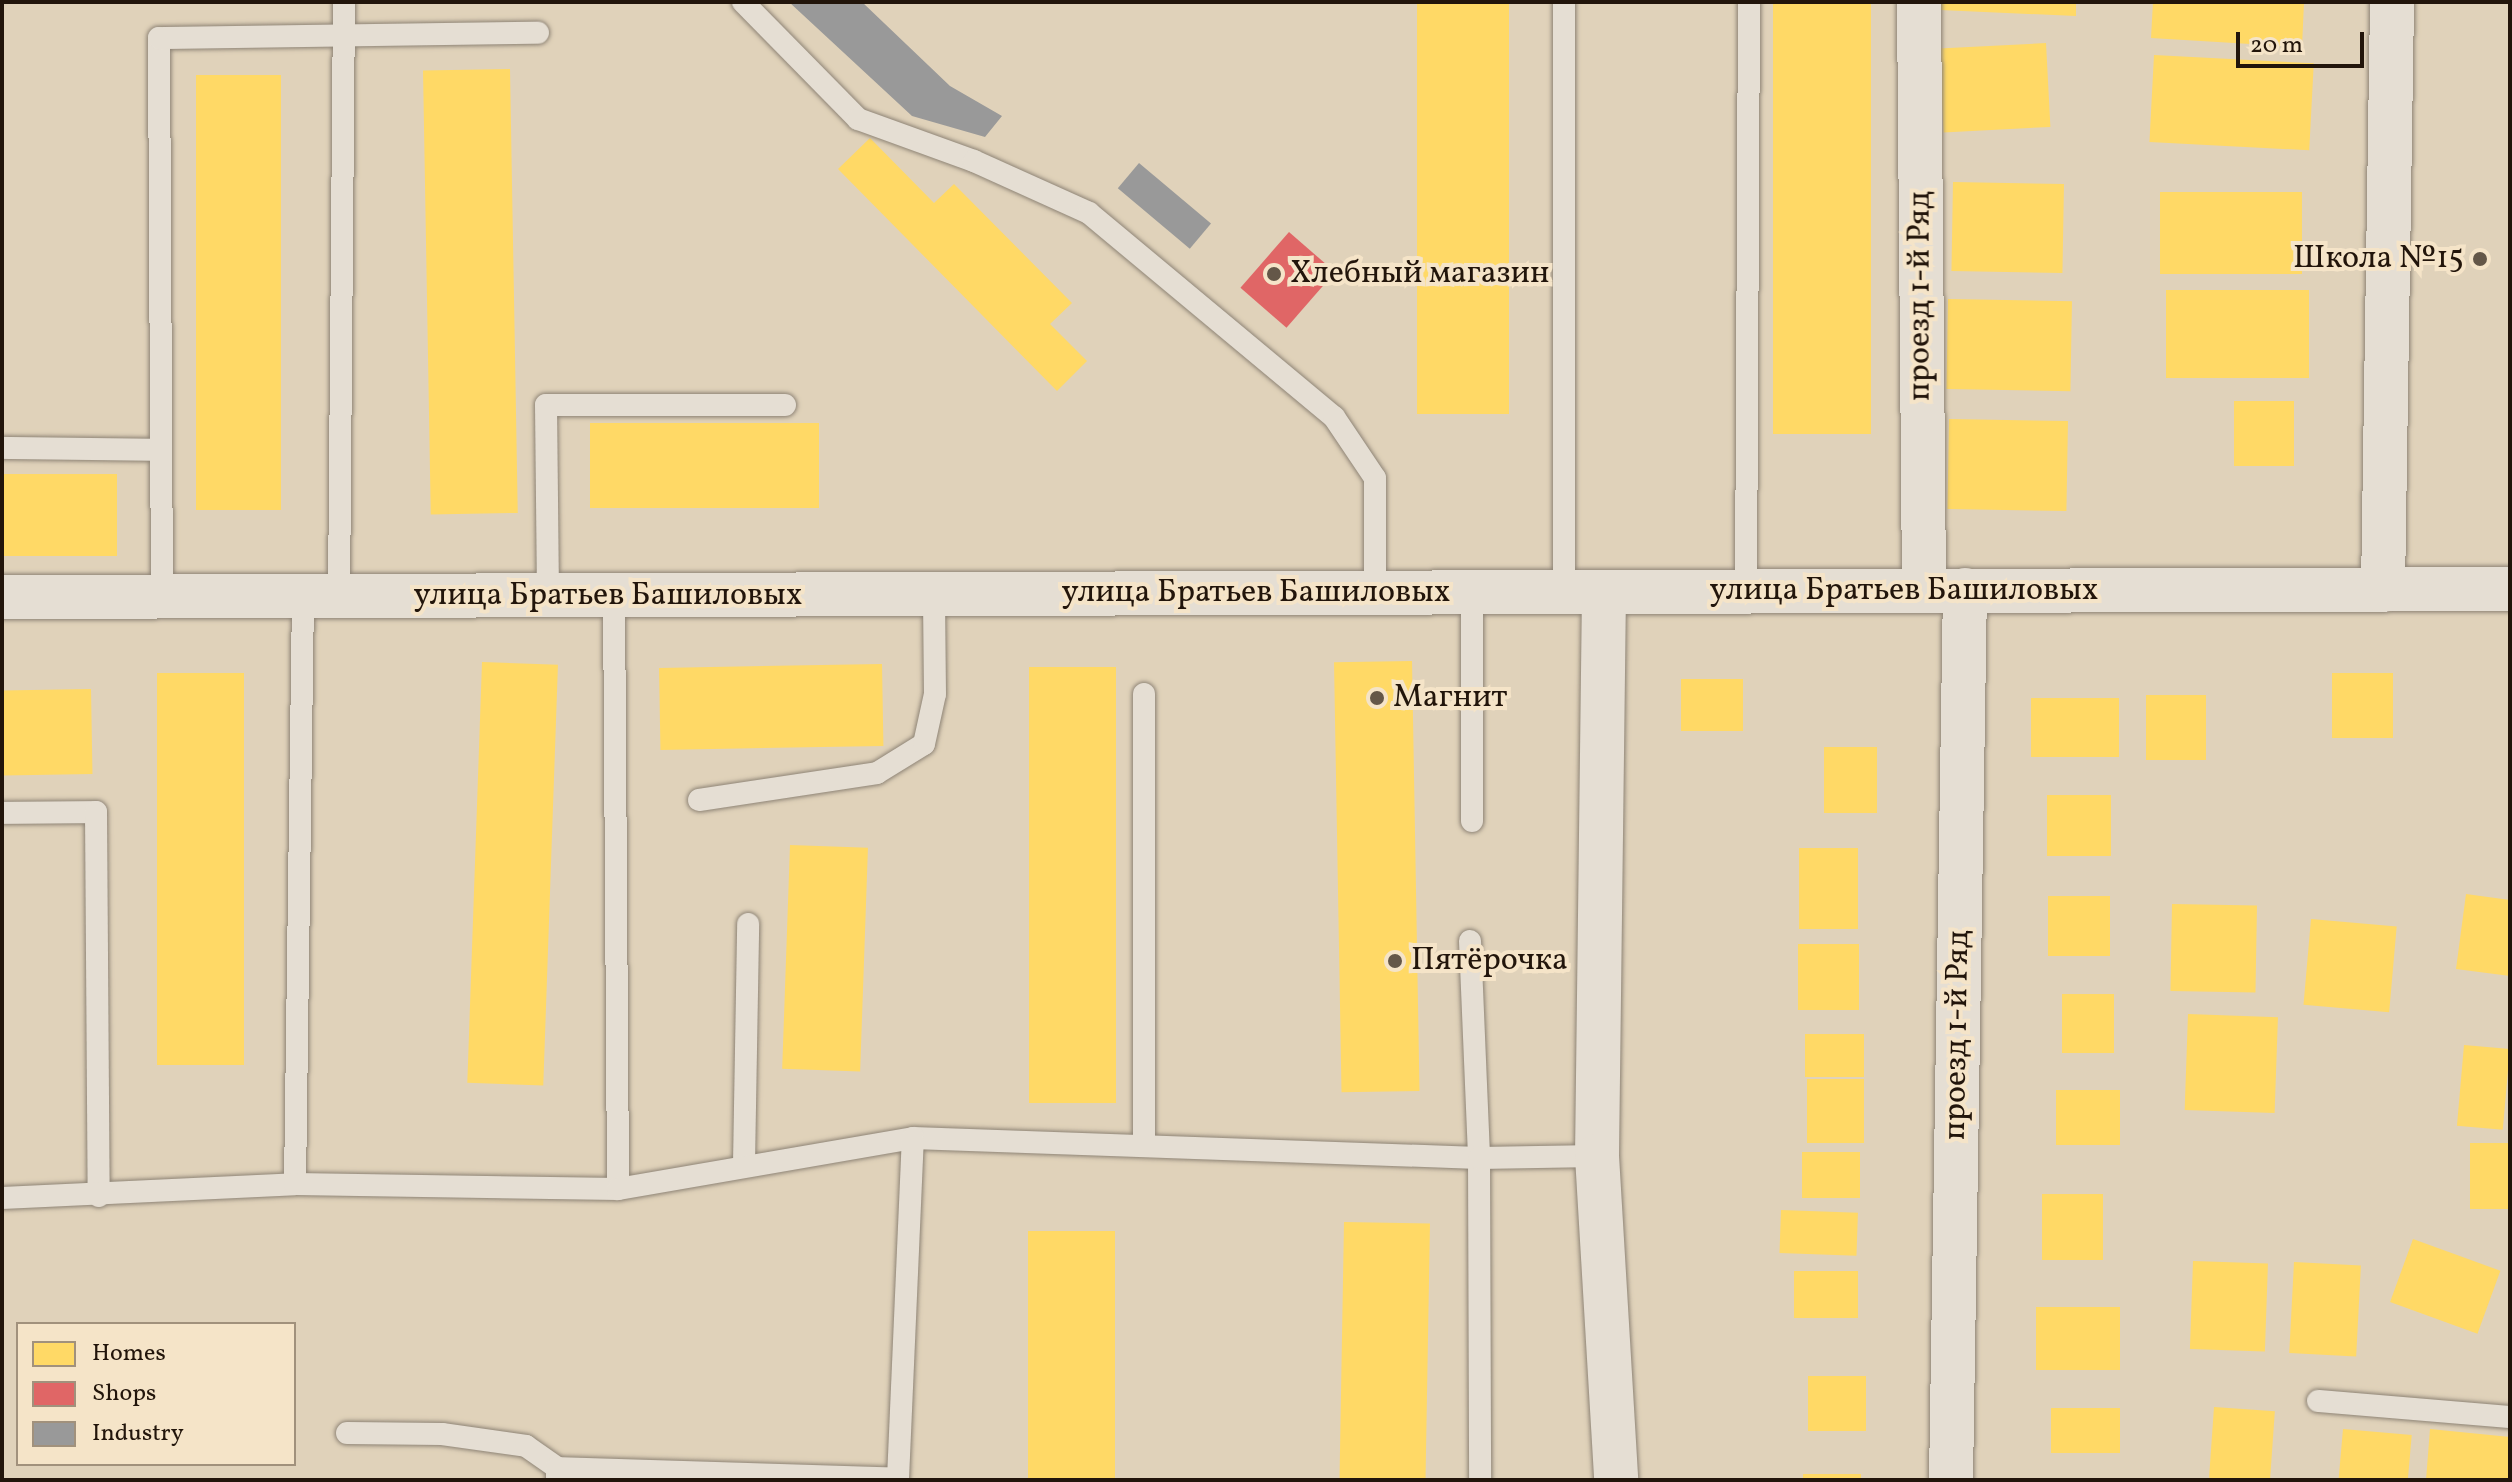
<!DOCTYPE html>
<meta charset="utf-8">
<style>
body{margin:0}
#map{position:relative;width:2512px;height:1482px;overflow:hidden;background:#e0d2ba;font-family:Vollkorn,serif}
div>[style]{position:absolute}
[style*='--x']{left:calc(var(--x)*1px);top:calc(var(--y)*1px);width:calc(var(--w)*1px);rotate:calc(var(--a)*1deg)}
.homes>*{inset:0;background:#ffd966;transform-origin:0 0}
.shops>*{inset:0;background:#e06666;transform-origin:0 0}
.industry>*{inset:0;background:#999;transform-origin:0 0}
.roads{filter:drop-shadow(0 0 2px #8e8476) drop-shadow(0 0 2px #8e8476)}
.lane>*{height:22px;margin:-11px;padding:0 11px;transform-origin:11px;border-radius:11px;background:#e5ded3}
.street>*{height:44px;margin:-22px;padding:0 22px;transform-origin:22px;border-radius:22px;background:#e5ded3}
.secondary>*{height:44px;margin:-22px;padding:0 22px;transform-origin:22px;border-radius:22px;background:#e5ded3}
.dots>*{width:22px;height:22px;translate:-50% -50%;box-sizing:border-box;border:4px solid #f5e4c8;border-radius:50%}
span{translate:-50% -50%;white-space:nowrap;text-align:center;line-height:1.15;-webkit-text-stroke:8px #f5e4c8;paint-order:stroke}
.poi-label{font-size:32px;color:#22150b}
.right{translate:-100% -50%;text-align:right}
.left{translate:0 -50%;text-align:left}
.street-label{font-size:32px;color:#22150b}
.frame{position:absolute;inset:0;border:4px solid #22150b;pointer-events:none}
.legend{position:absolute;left:16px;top:1322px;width:280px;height:144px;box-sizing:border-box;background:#f5e4c8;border:2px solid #a1917c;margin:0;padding:10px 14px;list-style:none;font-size:24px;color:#22150b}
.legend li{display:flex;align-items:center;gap:16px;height:40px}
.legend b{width:40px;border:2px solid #a1917c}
.scale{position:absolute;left:2236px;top:32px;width:128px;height:36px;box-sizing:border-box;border:4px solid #22150b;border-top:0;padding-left:10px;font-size:24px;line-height:28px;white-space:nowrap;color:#22150b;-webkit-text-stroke:6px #f5e4c8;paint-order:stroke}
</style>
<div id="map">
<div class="homes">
<i style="left:1773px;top:2px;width:98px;height:432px"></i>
<i style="clip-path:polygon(1940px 2px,2076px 2px,2076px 16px,1940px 10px)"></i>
<i style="clip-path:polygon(2153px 2px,2304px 2px,2302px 47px,2151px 38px)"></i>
<i style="left:1417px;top:3px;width:92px;height:411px"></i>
<i style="left:2046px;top:43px;width:84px;height:107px;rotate:87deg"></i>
<i style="left:2154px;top:55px;width:160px;height:87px;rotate:3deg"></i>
<i style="left:510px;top:69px;width:444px;height:87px;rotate:89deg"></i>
<i style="left:196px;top:75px;width:85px;height:435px"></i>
<i style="clip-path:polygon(870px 138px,934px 203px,954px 184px,1072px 303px,1050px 324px,1087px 361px,1057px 391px,838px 169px)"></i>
<i style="left:1953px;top:182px;width:111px;height:89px;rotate:1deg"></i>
<i style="left:2160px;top:192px;width:142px;height:82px"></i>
<i style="left:2166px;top:290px;width:143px;height:88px"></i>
<i style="left:1948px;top:299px;width:124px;height:90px;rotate:1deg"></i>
<i style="left:2234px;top:401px;width:60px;height:65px"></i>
<i style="left:1949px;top:419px;width:119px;height:90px;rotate:1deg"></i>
<i style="left:590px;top:423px;width:229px;height:85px"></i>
<i style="left:2px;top:474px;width:115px;height:82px"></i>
<i style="left:1412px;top:661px;width:430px;height:78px;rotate:89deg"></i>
<i style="left:482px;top:662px;width:76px;height:421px;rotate:2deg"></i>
<i style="left:882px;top:664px;width:82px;height:223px;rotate:89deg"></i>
<i style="left:1029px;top:667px;width:87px;height:436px"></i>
<i style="left:244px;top:673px;width:392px;height:87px;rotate:90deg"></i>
<i style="left:2332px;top:673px;width:61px;height:65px"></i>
<i style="left:1681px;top:679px;width:62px;height:52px"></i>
<i style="left:91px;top:689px;width:85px;height:89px;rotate:89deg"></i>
<i style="left:2146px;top:695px;width:60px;height:65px"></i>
<i style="left:2031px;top:698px;width:88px;height:59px"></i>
<i style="left:1824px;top:747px;width:53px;height:66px"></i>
<i style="left:2047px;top:795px;width:64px;height:61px"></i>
<i style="left:790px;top:845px;width:78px;height:224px;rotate:2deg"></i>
<i style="left:1799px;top:848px;width:59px;height:81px"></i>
<i style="clip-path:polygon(2466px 894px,2510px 900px,2510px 976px,2456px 969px)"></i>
<i style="left:2048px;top:896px;width:62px;height:60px"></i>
<i style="left:2172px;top:904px;width:85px;height:87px;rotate:1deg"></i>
<i style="left:2311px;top:919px;width:86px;height:86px;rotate:5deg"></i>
<i style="left:1798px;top:944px;width:61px;height:66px"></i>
<i style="left:2062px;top:994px;width:52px;height:59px"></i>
<i style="left:2188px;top:1014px;width:90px;height:96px;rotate:2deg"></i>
<i style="left:1805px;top:1034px;width:59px;height:43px"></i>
<i style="left:2464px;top:1045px;width:46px;height:81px;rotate:5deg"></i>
<i style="left:1807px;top:1079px;width:57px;height:64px"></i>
<i style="left:2056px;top:1090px;width:64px;height:55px"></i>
<i style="left:2470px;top:1143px;width:40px;height:66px"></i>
<i style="left:1802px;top:1152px;width:58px;height:46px"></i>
<i style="left:2042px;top:1194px;width:61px;height:66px"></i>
<i style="left:1781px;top:1210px;width:77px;height:43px;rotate:2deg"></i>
<i style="left:1344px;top:1222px;width:86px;height:258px;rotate:1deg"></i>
<i style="left:1028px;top:1231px;width:87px;height:249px"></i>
<i style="left:2413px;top:1239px;width:93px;height:67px;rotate:20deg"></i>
<i style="left:2193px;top:1261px;width:75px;height:88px;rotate:2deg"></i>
<i style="left:2294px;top:1262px;width:67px;height:91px;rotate:3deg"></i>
<i style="left:1794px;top:1271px;width:64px;height:47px"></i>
<i style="left:2036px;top:1307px;width:84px;height:63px"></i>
<i style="left:1808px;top:1376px;width:58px;height:55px"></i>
<i style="left:2214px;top:1407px;width:61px;height:71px;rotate:4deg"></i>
<i style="left:2051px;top:1408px;width:69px;height:45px"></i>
<i style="left:2343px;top:1429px;width:69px;height:51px;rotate:5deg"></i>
<i style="clip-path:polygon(2430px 1429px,2510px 1437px,2510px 1480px,2426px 1480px)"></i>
<i style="left:1803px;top:1474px;width:58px;height:6px"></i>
</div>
<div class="shops">
<i style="left:1289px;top:232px;width:61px;height:74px;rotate:41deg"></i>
</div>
<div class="industry">
<i style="clip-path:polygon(789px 2px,862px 2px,950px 86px,1002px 116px,985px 137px,912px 116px)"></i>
<i style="left:1139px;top:163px;width:94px;height:33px;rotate:40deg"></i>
</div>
<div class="roads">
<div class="lane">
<i style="--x:743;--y:2;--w:164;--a:45.5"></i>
<i style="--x:858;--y:119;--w:123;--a:19.9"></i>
<i style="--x:974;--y:161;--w:126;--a:24.3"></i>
<i style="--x:1089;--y:213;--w:319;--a:39.8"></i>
<i style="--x:1334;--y:417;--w:73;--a:56.1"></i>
<i style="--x:1375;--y:478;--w:114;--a:90"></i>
<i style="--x:1564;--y:2;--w:590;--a:90"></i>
<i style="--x:2;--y:448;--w:159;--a:0.7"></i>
<i style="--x:1746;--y:592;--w:590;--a:-89.71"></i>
<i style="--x:1472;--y:593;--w:228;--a:90"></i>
<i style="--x:548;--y:595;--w:190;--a:-90.6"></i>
<i style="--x:546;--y:405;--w:239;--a:0"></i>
<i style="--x:614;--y:595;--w:594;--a:89.61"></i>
<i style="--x:339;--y:596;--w:594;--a:-89.52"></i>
<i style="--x:162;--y:597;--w:559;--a:-90.31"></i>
<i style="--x:159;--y:38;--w:379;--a:-0.8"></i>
<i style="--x:1144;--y:694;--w:452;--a:90"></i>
<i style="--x:699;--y:800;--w:180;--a:-8.6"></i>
<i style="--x:877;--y:773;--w:55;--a:-31.7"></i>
<i style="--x:924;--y:744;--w:51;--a:-77.6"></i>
<i style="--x:935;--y:694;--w:99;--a:-90.6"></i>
<i style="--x:2;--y:813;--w:94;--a:-0.6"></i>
<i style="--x:96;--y:812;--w:384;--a:89.6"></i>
<i style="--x:1470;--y:941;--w:217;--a:87.6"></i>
<i style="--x:1479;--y:1158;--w:322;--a:89.8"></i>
<i style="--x:744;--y:1164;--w:240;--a:-89"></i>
<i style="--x:295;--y:1184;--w:588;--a:-89.22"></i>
<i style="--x:2;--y:1198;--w:293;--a:-2.7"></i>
<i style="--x:295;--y:1184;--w:323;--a:0.9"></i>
<i style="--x:618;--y:1189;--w:299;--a:-9.8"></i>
<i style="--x:913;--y:1138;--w:566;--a:2.02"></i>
<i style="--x:1479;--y:1158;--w:118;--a:-1"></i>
<i style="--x:2318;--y:1401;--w:193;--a:4.8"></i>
<i style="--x:347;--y:1433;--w:95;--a:0.6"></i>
<i style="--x:442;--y:1434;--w:85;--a:8.1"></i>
<i style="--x:526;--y:1446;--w:38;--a:35"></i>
<i style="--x:557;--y:1480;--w:12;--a:-90"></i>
<i style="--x:557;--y:1468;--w:341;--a:1.8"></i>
<i style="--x:898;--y:1479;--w:341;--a:-87.5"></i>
</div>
<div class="street">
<i style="--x:1919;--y:2;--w:588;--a:89.51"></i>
<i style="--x:2383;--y:590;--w:588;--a:-89.12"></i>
<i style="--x:1604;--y:592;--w:564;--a:90.71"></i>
<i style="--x:1597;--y:1156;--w:325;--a:86.6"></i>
<i style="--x:1951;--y:1480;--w:890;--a:-89.1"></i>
</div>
<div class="secondary">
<i style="--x:2;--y:597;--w:2508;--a:-0.18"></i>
</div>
</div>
<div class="dots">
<i style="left:2480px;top:259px;background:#645748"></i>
<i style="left:1274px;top:274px;background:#645748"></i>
<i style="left:1377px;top:698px;background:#645748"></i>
<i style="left:1395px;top:961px;background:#645748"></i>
</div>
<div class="poi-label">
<span class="right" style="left:2464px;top:259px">Школа №15</span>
<span class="left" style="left:1290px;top:274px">Хлебный магазин</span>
<span class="left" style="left:1393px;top:698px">Магнит</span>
<span class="left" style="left:1411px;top:961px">Пятёрочка</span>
</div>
<div class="street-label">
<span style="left:1921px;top:296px;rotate:-90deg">проезд 1-й Ряд</span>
<span style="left:1904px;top:591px">улица Братьев Башиловых</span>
<span style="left:1256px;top:593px">улица Братьев Башиловых</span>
<span style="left:608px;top:596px">улица Братьев Башиловых</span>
<span style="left:1958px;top:1035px;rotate:-89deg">проезд 1-й Ряд</span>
</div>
<div class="frame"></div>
<ul class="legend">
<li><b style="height:22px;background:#ffd966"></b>Homes</li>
<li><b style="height:22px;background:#e06666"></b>Shops</li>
<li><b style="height:22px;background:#999"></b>Industry</li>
</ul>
<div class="scale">20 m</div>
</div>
